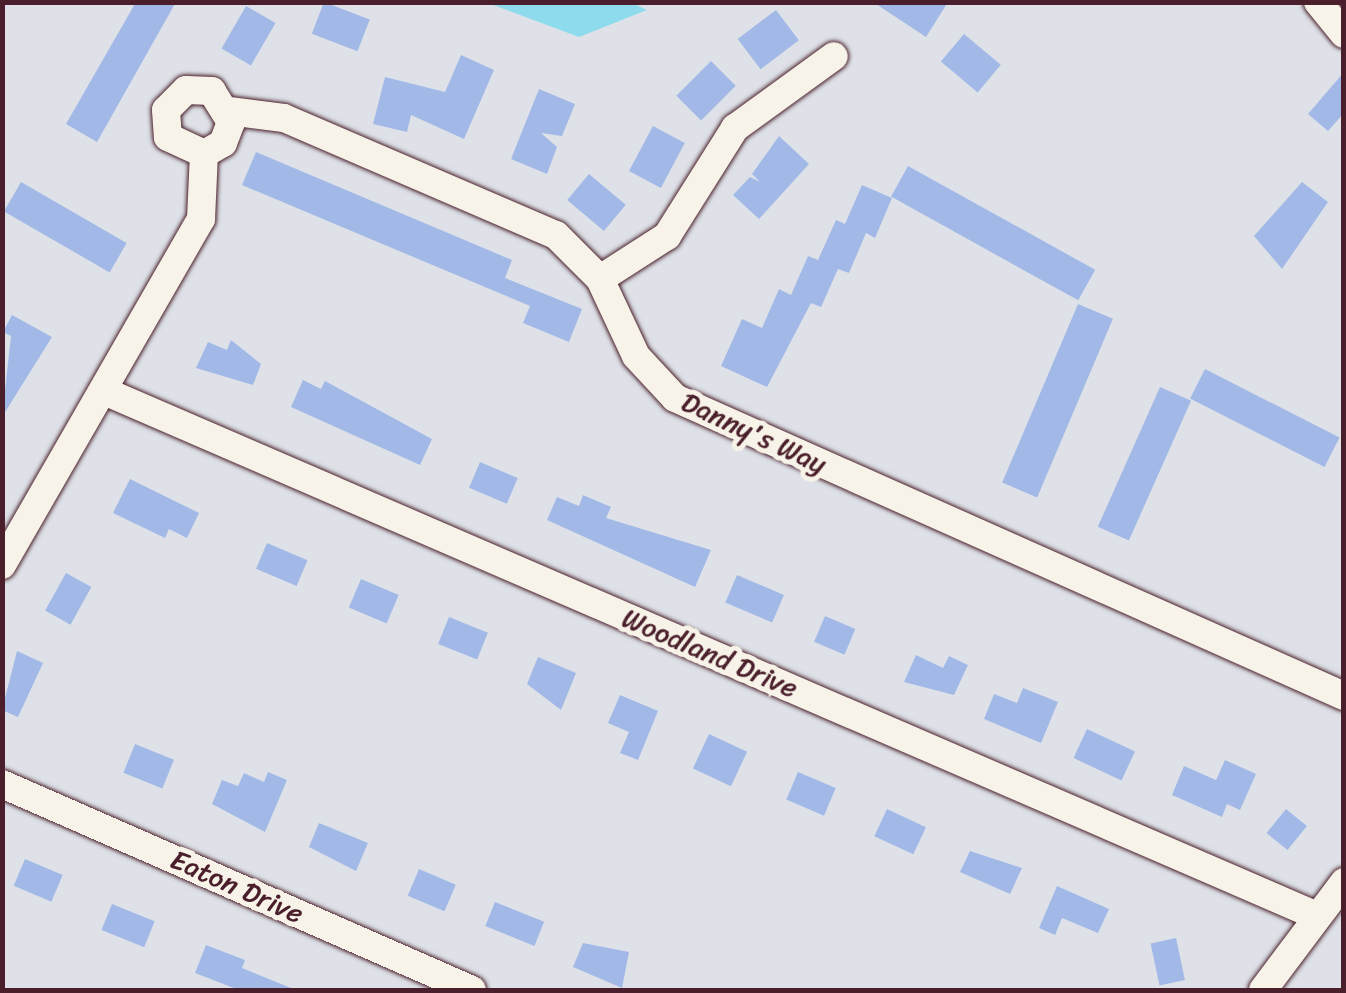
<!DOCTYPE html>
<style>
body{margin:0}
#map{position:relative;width:1346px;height:993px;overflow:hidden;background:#dee2e8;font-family:Sriracha,sans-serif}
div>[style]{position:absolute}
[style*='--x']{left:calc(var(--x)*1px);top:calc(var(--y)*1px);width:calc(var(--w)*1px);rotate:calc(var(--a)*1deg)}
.water>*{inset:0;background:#8edbed}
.building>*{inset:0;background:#a2b9e7;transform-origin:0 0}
.roads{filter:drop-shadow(0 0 2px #4a1f2b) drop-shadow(0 0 2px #4a1f2b)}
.minor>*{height:28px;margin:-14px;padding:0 14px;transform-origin:14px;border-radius:14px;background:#f7f3e8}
span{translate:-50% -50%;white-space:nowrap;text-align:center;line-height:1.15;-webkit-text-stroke:10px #f7f3e8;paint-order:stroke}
.street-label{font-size:28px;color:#4a1f2b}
.frame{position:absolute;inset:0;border:5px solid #4a1f2b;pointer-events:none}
</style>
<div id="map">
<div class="water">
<i style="clip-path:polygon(632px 3px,647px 10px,579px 37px,488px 3px)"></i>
</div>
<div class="building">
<i style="clip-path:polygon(136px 2px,176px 2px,97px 142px,66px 124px)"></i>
<i style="left:324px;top:2px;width:49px;height:34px;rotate:21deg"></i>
<i style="clip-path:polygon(873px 2px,948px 2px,926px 37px)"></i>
<i style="left:246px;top:6px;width:34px;height:49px;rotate:30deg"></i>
<i style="left:776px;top:10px;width:38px;height:48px;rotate:53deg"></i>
<i style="left:964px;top:34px;width:48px;height:36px;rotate:40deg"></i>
<i style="clip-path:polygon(461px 55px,494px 70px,464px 139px,411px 115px,407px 132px,373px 124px,385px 77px,445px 92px)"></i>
<i style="left:711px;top:61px;width:35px;height:49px;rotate:45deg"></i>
<i style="clip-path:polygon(1344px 72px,1344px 113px,1328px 131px,1308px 114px)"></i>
<i style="clip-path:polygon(539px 89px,575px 104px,562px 136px,541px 133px,557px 147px,547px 174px,511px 159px)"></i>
<i style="left:653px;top:126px;width:36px;height:51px;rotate:28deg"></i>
<i style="clip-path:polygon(779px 136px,809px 164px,759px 219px,733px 195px,750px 177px,760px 182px,752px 174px)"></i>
<i style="clip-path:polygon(256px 152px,512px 260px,505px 278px,582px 309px,569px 342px,523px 323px,530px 306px,242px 185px)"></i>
<i style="left:908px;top:166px;width:214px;height:35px;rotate:29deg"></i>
<i style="left:589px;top:174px;width:48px;height:34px;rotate:40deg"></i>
<i style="left:21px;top:182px;width:122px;height:34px;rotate:30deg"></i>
<i style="clip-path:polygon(1302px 182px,1328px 202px,1282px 269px,1254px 236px)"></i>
<i style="clip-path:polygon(862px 185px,892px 198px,875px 238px,866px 233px,849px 273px,838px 269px,821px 307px,811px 303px,767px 387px,721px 366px,742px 319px,762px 328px,779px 289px,791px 295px,808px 256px,818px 260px,836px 220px,845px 224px)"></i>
<i style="left:1078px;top:304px;width:38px;height:194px;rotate:23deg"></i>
<i style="clip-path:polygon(12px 315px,52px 337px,2px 417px,11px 336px,3px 332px)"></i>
<i style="clip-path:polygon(231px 340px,261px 364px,253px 385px,196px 368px,208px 342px,227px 350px)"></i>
<i style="left:1205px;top:369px;width:151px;height:33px;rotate:27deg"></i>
<i style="clip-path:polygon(303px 380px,321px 389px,325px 381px,432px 439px,420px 465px,291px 407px)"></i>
<i style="left:1160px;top:387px;width:34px;height:153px;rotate:24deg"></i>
<i style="left:480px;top:462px;width:41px;height:28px;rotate:23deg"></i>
<i style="clip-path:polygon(130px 479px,199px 513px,187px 538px,169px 529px,165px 538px,113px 513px)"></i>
<i style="clip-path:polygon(583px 495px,611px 507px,606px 518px,711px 550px,695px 587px,547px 520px,557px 497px,579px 506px)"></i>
<i style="left:267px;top:543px;width:44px;height:28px;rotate:23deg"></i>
<i style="left:66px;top:573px;width:29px;height:43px;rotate:29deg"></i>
<i style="left:737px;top:575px;width:51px;height:30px;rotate:23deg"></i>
<i style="left:361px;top:579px;width:41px;height:31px;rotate:23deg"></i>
<i style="left:825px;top:616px;width:33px;height:28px;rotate:23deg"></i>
<i style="left:449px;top:617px;width:42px;height:29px;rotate:22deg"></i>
<i style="clip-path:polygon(17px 651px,43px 663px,18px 717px,2px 710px)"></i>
<i style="clip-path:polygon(916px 655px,943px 668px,949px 656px,968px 665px,954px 695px,904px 682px)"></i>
<i style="clip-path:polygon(538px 657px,576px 673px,561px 710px,527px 684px)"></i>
<i style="clip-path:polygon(1023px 688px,1058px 702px,1041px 743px,984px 719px,994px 694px,1017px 703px)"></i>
<i style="clip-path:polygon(620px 695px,658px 711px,638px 760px,620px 753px,629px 732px,608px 723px)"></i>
<i style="left:1087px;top:729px;width:53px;height:32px;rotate:25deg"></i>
<i style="left:709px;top:734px;width:42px;height:38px;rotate:25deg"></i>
<i style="left:135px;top:744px;width:42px;height:31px;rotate:22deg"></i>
<i style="clip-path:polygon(1225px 760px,1256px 774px,1240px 810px,1227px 804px,1222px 817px,1172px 795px,1184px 766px,1216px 780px)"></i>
<i style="clip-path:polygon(268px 772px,287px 780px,265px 832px,212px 804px,222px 780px,238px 786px,244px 773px,264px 782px)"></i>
<i style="left:798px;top:772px;width:41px;height:30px;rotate:23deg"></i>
<i style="left:887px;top:809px;width:43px;height:30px;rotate:25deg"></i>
<i style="left:1286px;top:809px;width:27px;height:31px;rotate:39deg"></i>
<i style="clip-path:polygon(319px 823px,368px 843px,356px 871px,309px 847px)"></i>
<i style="clip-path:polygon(970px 851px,1022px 868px,1010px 894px,960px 872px)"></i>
<i style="left:25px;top:859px;width:41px;height:29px;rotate:23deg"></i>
<i style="left:419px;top:869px;width:40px;height:29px;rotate:23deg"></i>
<i style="clip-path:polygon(1057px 886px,1109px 909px,1098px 933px,1062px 918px,1055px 935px,1039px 928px)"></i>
<i style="left:495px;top:902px;width:53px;height:26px;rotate:22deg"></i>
<i style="left:112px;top:904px;width:46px;height:28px;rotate:22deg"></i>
<i style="left:1176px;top:938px;width:43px;height:26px;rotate:78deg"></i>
<i style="clip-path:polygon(583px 943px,629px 952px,622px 988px,573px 967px)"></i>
<i style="clip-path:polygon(206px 945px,245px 960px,242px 968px,296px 990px,239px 990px,195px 973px)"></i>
</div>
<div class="roads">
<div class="minor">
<i style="--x:1318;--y:2;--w:41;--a:50.9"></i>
<i style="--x:229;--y:111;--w:55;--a:7.3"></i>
<i style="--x:284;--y:118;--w:296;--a:23.3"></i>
<i style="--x:556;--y:235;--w:62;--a:45"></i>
<i style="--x:600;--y:279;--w:85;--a:64.9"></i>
<i style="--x:636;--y:356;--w:57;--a:47.1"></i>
<i style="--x:675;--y:398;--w:732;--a:24.01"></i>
<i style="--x:600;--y:279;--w:80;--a:-32.7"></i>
<i style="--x:667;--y:236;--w:128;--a:-57.8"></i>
<i style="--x:735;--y:128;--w:122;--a:-36"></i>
<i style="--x:104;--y:391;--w:1322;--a:23.4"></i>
<i style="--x:2;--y:565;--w:399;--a:-60.1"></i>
<i style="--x:201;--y:219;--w:65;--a:-87.4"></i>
<i style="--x:204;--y:154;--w:22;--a:-30"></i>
<i style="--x:223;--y:143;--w:22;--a:-69"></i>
<i style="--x:231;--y:122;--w:36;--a:-122"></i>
<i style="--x:212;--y:91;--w:26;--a:-178"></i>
<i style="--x:186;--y:90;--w:28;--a:135"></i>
<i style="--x:166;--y:110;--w:27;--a:86"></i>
<i style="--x:168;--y:137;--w:40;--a:25"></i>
<i style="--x:2;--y:784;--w:513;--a:23.67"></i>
<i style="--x:1263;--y:990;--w:135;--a:-53.1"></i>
</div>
</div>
<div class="street-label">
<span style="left:754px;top:433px;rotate:25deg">Danny's Way</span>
<span style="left:710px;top:653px;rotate:23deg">Woodland Drive</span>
<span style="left:237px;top:887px;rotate:24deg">Eaton Drive</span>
</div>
<div class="frame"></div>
</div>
